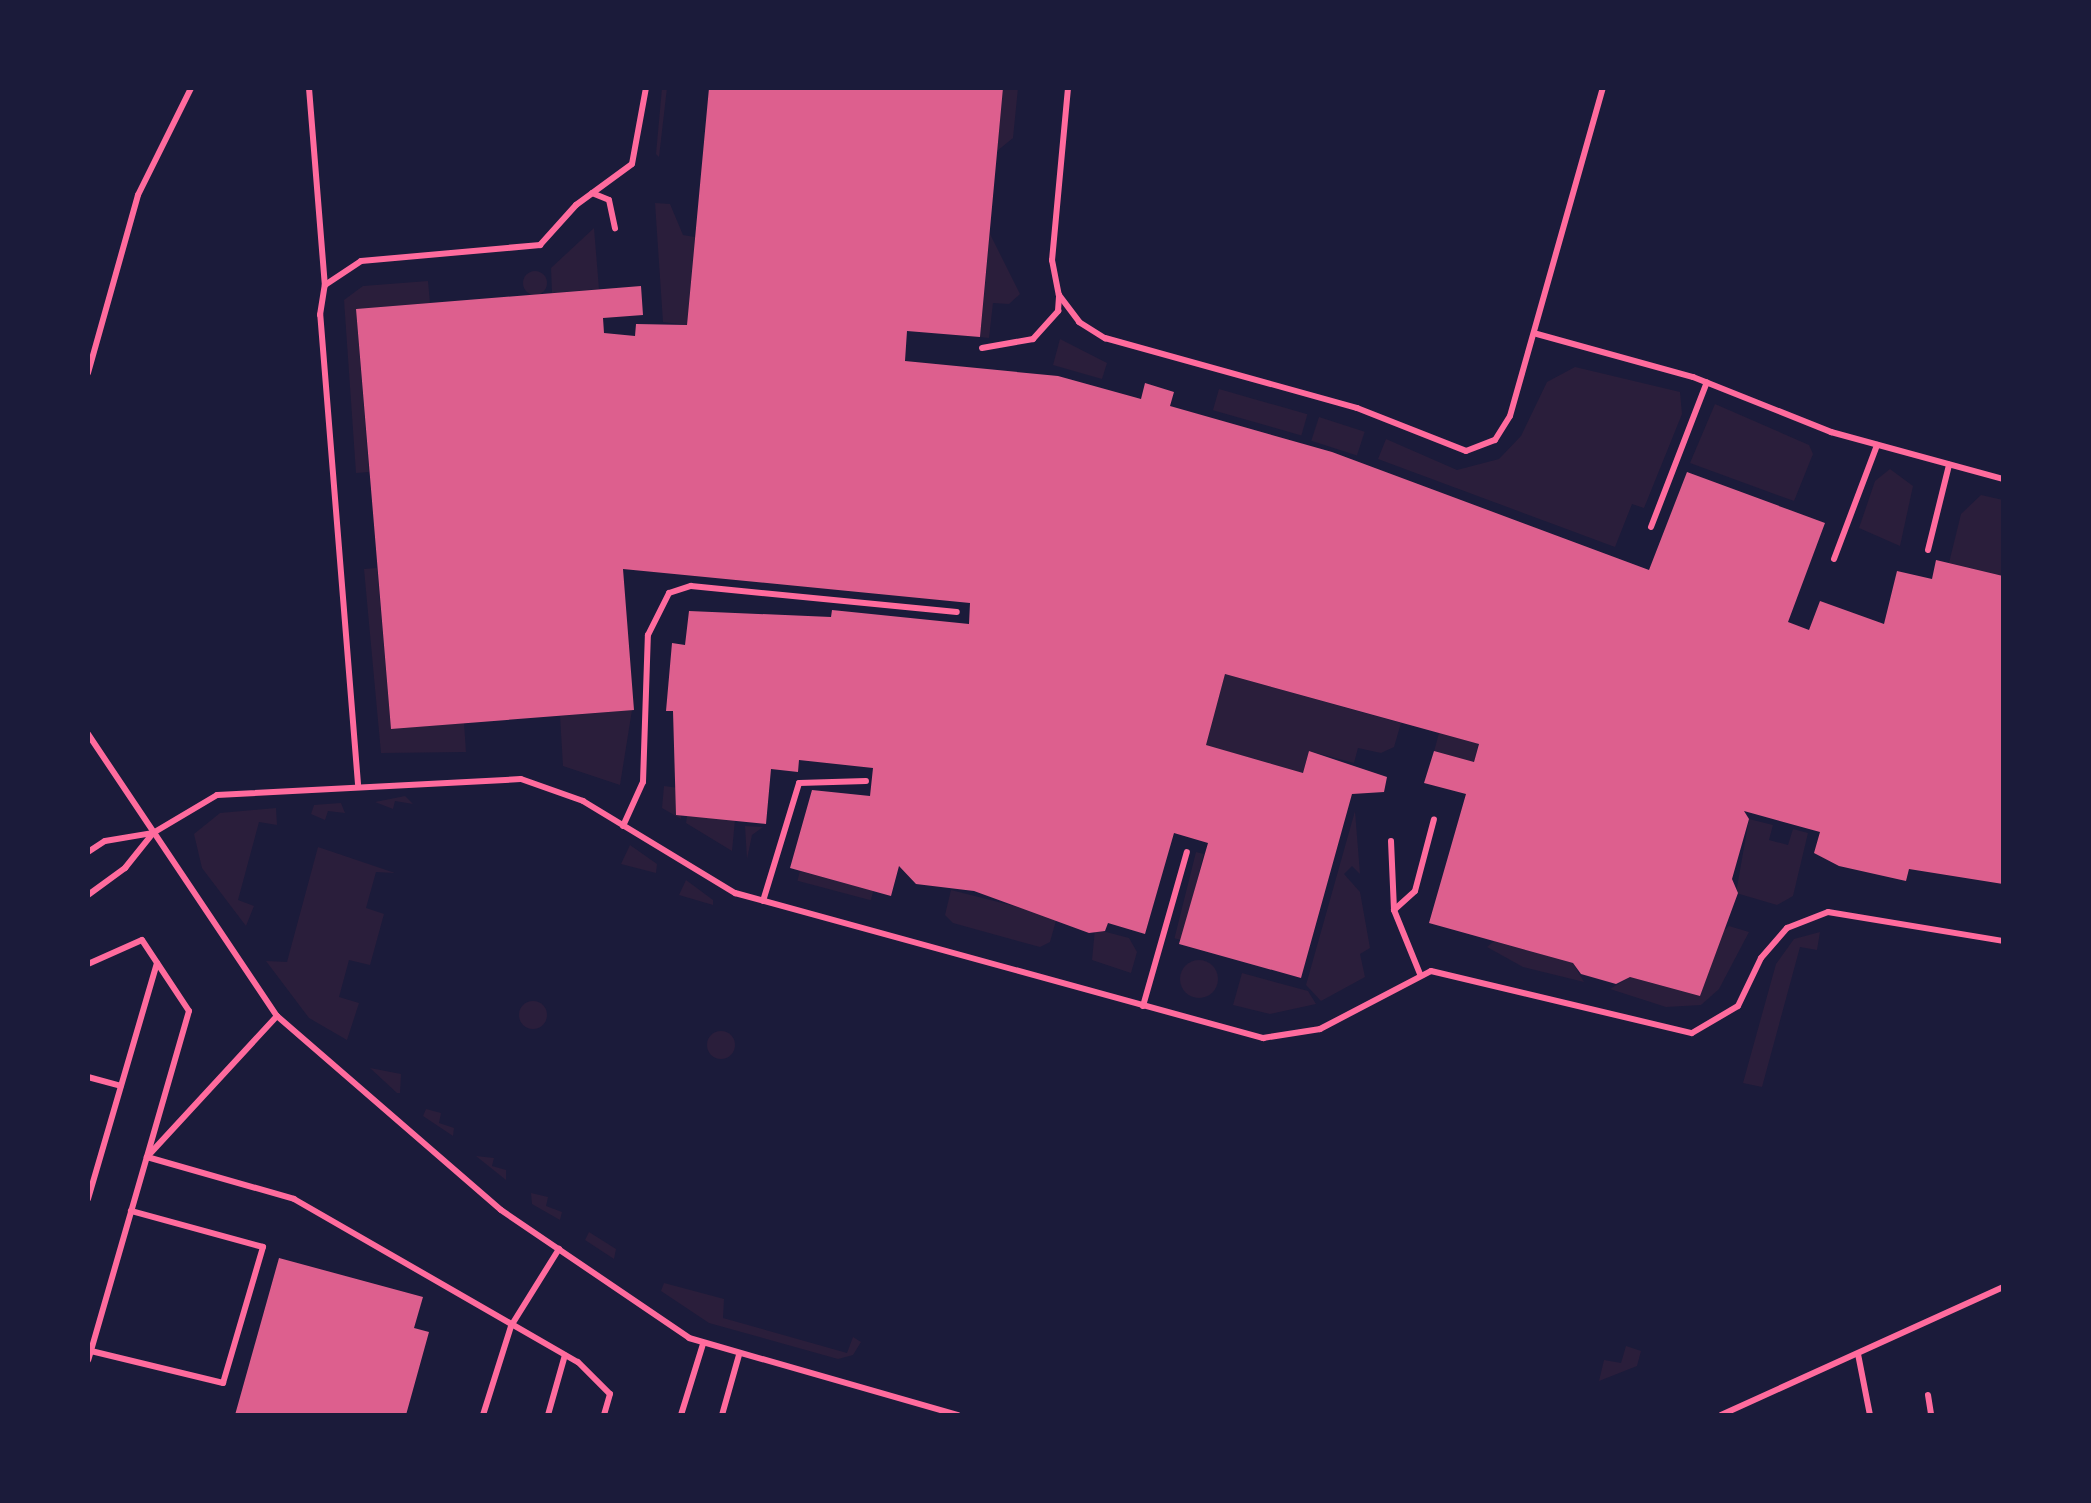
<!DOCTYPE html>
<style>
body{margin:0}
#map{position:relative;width:2091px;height:1503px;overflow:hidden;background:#1b1b3a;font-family:"Asap Condensed",sans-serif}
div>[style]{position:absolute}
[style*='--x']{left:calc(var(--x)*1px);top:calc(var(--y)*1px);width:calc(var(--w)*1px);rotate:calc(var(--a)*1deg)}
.green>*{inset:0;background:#2a1e3b;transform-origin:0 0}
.round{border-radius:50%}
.building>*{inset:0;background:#dd5f8e}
.service>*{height:6px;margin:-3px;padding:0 3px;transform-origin:3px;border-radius:3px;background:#ff6b9d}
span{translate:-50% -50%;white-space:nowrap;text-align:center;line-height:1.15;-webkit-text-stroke:6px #1b1b3a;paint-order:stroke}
.frame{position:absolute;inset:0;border:90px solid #1b1b3a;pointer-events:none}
</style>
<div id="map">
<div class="green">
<i style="clip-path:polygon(662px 88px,667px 88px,659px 157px,656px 154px)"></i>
<i style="clip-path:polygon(1003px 88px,1018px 88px,1013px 138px,997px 151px)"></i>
<i style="clip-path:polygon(655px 203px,670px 204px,683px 235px,695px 237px,687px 325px,663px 322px)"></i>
<i style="clip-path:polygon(594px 228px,599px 289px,552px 293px,551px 268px)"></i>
<i style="clip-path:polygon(990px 234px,1020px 294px,1009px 304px,993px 303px,989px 338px,980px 337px)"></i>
<i class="round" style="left:523px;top:271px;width:24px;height:24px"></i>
<i style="clip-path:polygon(428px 281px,430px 303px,356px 309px,369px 472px,356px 473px,344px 300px,363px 286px)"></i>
<i style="clip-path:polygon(1060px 339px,1107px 363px,1102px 379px,1053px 365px)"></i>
<i style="clip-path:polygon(1575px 367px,1680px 392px,1682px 414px,1644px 508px,1632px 504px,1615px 547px,1378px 459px,1386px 439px,1457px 470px,1499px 459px,1521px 436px,1547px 382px)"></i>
<i style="left:1219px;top:389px;width:92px;height:22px;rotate:16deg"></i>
<i style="clip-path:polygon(1715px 404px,1809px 445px,1813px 454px,1794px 501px,1690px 463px)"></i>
<i style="left:1319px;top:417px;width:48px;height:25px;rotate:18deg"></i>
<i style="clip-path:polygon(1890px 469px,1913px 486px,1900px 546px,1859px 528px,1875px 481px)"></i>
<i style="clip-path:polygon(1981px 495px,2003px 500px,2003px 576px,1949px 563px,1961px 514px)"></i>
<i style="clip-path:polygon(377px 568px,391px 729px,464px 723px,466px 752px,381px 753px,364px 569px)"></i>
<i style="clip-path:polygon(1225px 674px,1401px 723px,1394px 747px,1381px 753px,1358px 748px,1354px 763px,1309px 751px,1303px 773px,1205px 745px)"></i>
<i style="clip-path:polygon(632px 710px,620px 785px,563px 766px,560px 716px)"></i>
<i style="left:1439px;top:733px;width:41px;height:19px;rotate:15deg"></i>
<i style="clip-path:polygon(664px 786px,679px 788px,681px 819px,662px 808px)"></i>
<i style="clip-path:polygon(405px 796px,413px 804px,395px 801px,393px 809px,375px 802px)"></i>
<i style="clip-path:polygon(341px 803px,345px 813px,328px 811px,325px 820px,311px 814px,314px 805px)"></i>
<i style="clip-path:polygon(276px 808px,277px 825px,259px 822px,238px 900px,254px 906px,246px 926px,202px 868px,194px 834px,220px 813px)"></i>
<i style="clip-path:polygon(1355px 811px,1360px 874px,1352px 866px,1344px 874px,1360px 892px,1370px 948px,1360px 954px,1365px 977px,1321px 1001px,1306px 985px)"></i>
<i style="clip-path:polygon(687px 816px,735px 820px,732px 851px,686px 823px)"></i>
<i style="clip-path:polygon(1749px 819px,1773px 825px,1769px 840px,1788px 845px,1793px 829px,1808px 833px,1793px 896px,1777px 905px,1736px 893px)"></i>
<i style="clip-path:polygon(745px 826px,763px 827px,752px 835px,747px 859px)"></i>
<i style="clip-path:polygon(630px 845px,657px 864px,656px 873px,621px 864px)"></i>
<i style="clip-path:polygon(318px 847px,395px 873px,376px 872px,366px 908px,384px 914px,370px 965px,349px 960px,339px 997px,359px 1003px,347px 1040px,309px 1018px,266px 961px,287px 962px)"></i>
<i style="left:1196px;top:852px;width:8px;height:89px;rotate:14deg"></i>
<i style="left:800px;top:871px;width:76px;height:10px;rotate:15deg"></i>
<i style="clip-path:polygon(686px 880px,713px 900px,713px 905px,679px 895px)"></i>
<i style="clip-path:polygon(951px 890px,1057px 917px,1050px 942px,1040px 947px,953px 923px,945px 915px)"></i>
<i style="clip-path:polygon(1729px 926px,1749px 932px,1719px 989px,1701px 1005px,1666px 1007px,1610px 989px,1630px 977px,1700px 996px,1716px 937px)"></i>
<i style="clip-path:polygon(1095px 929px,1129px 938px,1137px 952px,1131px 973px,1092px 960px)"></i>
<i style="clip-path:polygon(1820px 932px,1817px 950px,1800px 947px,1762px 1087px,1743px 1083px,1776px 964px,1794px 939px)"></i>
<i style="clip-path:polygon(1494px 941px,1573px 963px,1584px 982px,1523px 967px,1487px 947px)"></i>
<i class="round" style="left:1180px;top:960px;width:38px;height:38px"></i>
<i style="clip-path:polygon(1242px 973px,1308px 991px,1316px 1004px,1270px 1014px,1233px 1005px)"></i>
<i class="round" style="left:519px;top:1001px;width:28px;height:28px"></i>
<i class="round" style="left:707px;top:1031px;width:28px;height:28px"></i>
<i style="clip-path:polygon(370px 1068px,401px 1074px,400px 1093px,397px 1093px)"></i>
<i style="clip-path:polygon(426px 1109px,441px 1113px,439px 1123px,454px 1128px,453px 1136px,423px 1116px)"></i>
<i style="clip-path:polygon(476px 1156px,494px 1158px,492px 1166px,506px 1170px,506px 1180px)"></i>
<i style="clip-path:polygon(531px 1193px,548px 1197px,546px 1206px,562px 1212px,560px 1220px,532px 1204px)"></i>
<i style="clip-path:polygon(589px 1232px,616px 1249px,614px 1259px,585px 1240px)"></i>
<i style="clip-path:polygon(664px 1283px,724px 1299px,723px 1318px,847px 1353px,853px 1337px,861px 1342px,853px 1355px,838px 1359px,709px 1323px,661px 1291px)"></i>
<i style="clip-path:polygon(1626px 1346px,1641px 1351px,1637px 1366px,1599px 1381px,1604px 1360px,1621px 1363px)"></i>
</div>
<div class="building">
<i style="clip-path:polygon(709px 88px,1003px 88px,980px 337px,907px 331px,905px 361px,1058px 376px,1141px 399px,1145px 383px,1174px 392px,1170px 406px,1332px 452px,1649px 570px,1687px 472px,1825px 523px,1788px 622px,1809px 630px,1820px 601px,1884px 624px,1897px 571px,1932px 579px,1936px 560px,2003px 576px,2003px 884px,1909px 869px,1906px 881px,1839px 866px,1814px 853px,1820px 832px,1744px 811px,1749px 819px,1732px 879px,1738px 893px,1700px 996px,1630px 977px,1616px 984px,1581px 974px,1573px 963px,1429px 923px,1466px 794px,1424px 783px,1434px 751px,1474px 762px,1479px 744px,1225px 674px,1206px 745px,1303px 773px,1309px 751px,1387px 777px,1384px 792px,1352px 794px,1301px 978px,1179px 944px,1208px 843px,1174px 833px,1145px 934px,1108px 923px,1105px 931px,1089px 933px,974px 891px,916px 884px,899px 866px,891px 896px,790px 868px,812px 790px,870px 796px,873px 768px,799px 760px,798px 772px,771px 769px,766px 824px,676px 815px,673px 711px,666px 711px,672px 643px,685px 645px,689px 611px,831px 617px,832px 610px,969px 624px,970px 603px,623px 569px,634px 710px,391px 729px,356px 309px,641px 286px,643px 315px,603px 318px,604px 333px,635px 336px,636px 324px,687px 325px)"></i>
<i style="clip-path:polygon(279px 1258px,423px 1297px,414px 1328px,429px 1332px,406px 1415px,235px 1415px)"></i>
</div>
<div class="service">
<i style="--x:309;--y:88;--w:198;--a:85.4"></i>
<i style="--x:1068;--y:88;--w:173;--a:95.3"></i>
<i style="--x:1052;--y:260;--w:36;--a:79"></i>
<i style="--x:1059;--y:295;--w:34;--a:53"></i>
<i style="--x:1079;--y:322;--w:31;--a:32"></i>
<i style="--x:1105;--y:338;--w:262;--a:15.5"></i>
<i style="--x:1357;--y:408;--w:117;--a:21.5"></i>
<i style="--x:1466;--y:451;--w:31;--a:-21"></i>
<i style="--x:1495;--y:440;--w:28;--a:-58"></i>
<i style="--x:1510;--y:416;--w:341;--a:-74.2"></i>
<i style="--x:592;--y:193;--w:18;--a:22"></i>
<i style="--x:609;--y:200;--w:29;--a:78"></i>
<i style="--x:1537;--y:334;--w:162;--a:15.4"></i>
<i style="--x:1693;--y:377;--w:149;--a:21.7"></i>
<i style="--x:1831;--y:432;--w:178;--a:15.3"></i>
<i style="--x:982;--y:348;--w:52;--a:-10"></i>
<i style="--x:1033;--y:339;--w:38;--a:-48"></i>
<i style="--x:1058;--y:311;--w:16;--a:-86"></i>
<i style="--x:88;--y:373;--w:185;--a:-74.3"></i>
<i style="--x:138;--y:195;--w:119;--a:-63.6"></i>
<i style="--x:1651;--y:527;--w:155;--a:-68.9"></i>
<i style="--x:1928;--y:550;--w:88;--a:-76.1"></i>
<i style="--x:1834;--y:559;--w:122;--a:-69.3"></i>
<i style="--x:88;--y:734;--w:339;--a:56.2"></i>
<i style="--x:277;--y:1016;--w:296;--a:40.9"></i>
<i style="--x:501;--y:1210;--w:227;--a:34.2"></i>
<i style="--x:689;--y:1338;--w:280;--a:16"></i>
<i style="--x:358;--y:784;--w:471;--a:-94.6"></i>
<i style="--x:320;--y:315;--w:30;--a:-81"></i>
<i style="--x:325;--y:285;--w:43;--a:-33.7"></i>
<i style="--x:361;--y:261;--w:180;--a:-5.1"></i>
<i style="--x:540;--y:245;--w:54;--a:-48"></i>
<i style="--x:576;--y:205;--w:69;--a:-36.2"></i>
<i style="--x:632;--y:164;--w:77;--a:-79.6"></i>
<i style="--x:623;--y:826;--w:48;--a:-65.6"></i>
<i style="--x:643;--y:782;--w:147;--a:-88.1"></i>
<i style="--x:648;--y:635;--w:47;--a:-63.4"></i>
<i style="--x:669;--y:593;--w:23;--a:-18"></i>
<i style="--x:691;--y:586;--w:267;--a:5.6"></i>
<i style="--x:1391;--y:841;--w:69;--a:87.5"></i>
<i style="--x:1394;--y:910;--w:69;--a:67.9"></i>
<i style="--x:88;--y:852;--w:20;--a:-33"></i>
<i style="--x:105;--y:841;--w:49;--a:-9.5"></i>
<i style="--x:153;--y:833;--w:74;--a:-30.7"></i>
<i style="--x:217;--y:795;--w:304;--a:-3"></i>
<i style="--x:521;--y:779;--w:66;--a:19.5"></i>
<i style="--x:583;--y:801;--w:178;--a:31.2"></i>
<i style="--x:735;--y:893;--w:548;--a:15.36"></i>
<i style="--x:1263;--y:1038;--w:58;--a:-9"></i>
<i style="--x:1320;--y:1029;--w:125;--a:-27.6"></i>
<i style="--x:1431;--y:971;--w:268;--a:13.4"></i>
<i style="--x:1692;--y:1033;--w:53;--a:-30.4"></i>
<i style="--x:1738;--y:1006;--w:53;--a:-64.4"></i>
<i style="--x:1761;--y:958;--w:40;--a:-49"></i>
<i style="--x:1787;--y:928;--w:44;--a:-21.3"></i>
<i style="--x:1828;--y:912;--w:177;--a:9.4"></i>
<i style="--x:88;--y:895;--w:46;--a:-36.1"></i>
<i style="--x:125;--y:868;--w:45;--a:-51.3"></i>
<i style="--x:763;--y:901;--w:123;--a:-73"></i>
<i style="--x:799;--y:783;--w:67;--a:-1.7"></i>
<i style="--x:1394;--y:910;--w:28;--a:-42"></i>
<i style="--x:1415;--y:891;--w:74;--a:-75.2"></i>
<i style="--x:88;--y:964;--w:59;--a:-24"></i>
<i style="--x:142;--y:940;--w:85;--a:56.5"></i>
<i style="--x:189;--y:1011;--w:363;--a:106.1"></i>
<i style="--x:1143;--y:1006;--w:160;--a:-74.1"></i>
<i style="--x:277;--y:1016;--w:192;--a:132.7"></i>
<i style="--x:147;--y:1157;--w:153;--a:15.9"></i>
<i style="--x:294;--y:1199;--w:327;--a:29.9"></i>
<i style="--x:578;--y:1362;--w:45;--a:45"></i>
<i style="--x:610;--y:1394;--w:22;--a:106"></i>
<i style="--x:88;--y:1077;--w:34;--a:15"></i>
<i style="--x:88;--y:1199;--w:246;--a:-73.7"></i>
<i style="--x:91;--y:1351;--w:136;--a:13.6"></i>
<i style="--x:223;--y:1383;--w:142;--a:-73.6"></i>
<i style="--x:263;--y:1247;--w:137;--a:-164.7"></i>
<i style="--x:1858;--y:1354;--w:62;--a:78.9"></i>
<i style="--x:1928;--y:1395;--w:20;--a:81"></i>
<i style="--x:483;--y:1415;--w:93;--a:-72.5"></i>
<i style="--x:511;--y:1326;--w:91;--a:-58.1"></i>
<i style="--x:548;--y:1415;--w:62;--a:-74.2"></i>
<i style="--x:681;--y:1415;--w:74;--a:-72.8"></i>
<i style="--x:722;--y:1415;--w:62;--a:-74.2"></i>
<i style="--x:1721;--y:1415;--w:310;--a:-24.4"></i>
</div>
<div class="frame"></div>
</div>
